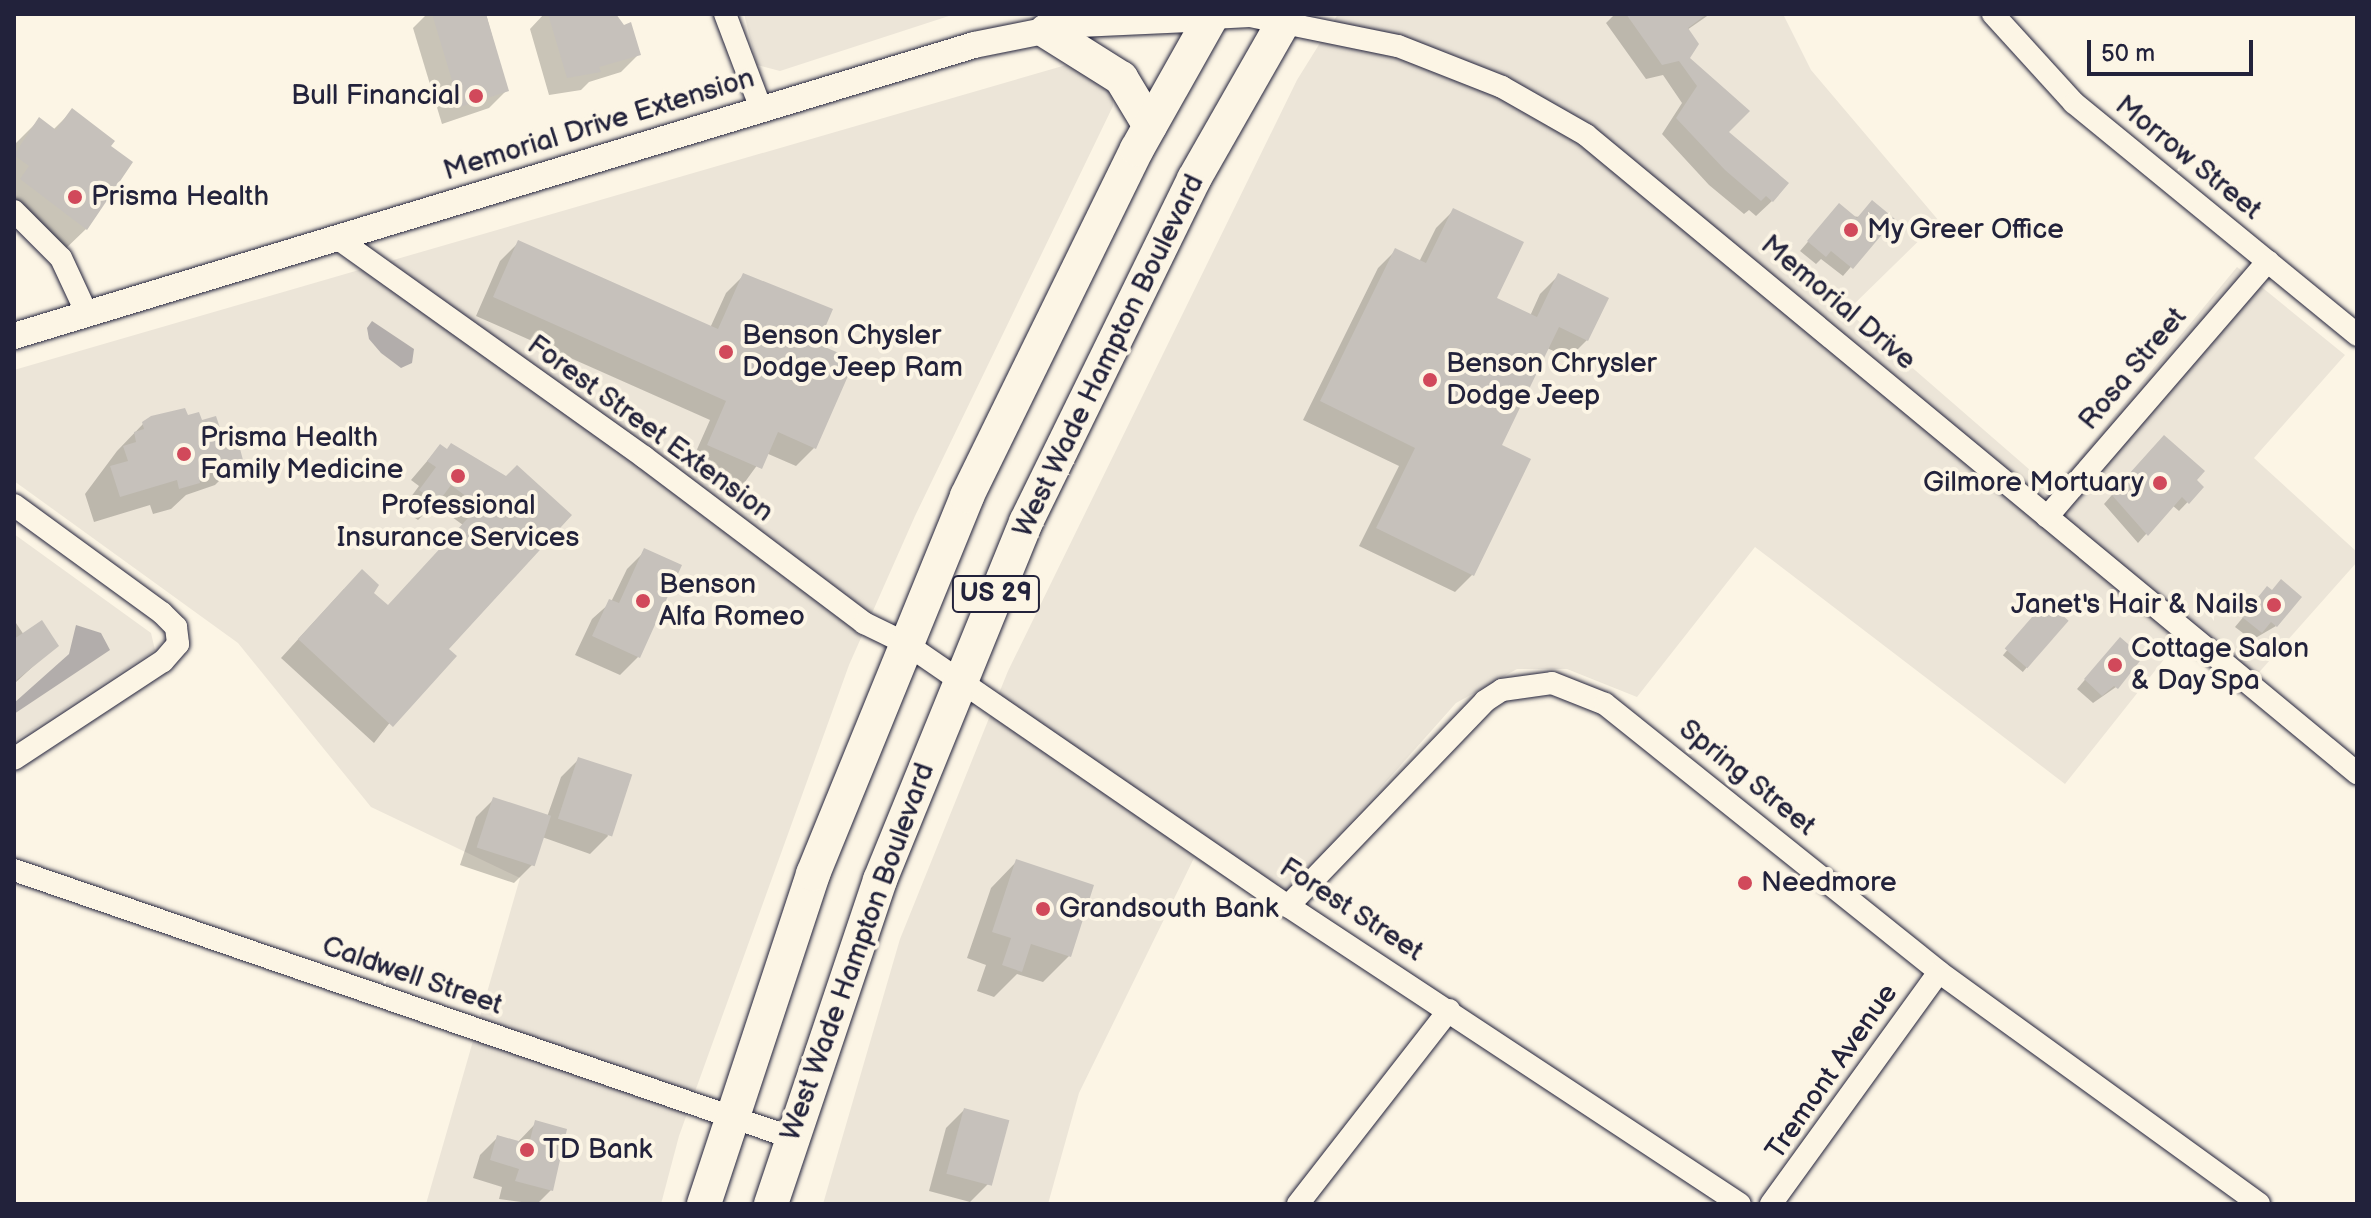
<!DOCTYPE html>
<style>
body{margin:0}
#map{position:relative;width:2371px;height:1218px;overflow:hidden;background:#fcf5e5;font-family:"Balsamiq Sans",sans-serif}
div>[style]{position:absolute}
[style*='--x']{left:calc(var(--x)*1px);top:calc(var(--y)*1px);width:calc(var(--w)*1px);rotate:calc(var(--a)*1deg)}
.built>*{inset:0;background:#ece5d8}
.water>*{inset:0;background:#b2adab}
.shadow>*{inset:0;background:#0003;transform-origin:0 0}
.building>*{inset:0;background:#c6c1bb;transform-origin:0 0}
.roads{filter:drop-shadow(0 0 2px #22223b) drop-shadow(0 0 2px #22223b)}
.minor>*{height:22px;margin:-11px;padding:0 11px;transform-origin:11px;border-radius:11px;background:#fcf5e5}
.tertiary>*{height:26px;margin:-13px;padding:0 13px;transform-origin:13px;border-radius:13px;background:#fcf5e5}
.primary>*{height:34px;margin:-17px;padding:0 17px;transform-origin:17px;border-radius:17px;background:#fcf5e5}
.dots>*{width:22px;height:22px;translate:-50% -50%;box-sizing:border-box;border:4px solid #fcf5e5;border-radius:50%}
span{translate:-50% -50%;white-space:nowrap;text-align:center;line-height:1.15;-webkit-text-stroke:8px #fcf5e5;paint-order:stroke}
.shield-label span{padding:2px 6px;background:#fcf5e5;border:2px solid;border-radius:6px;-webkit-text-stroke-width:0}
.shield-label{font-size:26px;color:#22223b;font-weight:700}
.poi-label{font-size:28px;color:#22223b}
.right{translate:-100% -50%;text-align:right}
.left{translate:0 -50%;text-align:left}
.street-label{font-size:28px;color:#22223b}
.frame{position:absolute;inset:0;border:16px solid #22223b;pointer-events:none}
.scale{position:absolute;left:2087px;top:40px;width:166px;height:36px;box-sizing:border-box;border:4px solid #22223b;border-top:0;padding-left:10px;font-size:24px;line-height:28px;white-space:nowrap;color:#22223b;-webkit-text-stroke:6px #fcf5e5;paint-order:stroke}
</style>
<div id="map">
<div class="built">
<i style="clip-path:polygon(744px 14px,955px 14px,780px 71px,757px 65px)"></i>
<i style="clip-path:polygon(1338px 14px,1783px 14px,1811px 70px,1939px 221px,1847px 311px,2053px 490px,2237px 267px,2345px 355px,2254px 458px,2357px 552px,2357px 562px,2238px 696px,2177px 643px,2065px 784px,1755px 547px,1637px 697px,1567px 669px,1517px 669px,1456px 703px,1273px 909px,1194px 858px,1079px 1093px,1048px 1204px,823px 1204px,900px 939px,1008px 671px,1297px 80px)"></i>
<i style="clip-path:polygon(1073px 63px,1113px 89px,1113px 106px,915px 516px,849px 665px,679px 1136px,661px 1204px,426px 1204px,520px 878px,371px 807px,238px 643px,14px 481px,14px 370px)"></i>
<i style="clip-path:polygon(14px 534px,151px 633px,155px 650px,14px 741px)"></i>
</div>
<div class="water">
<i style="clip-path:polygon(372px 321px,414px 349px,412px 363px,401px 368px,381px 353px,369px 339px,367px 328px)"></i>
<i style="clip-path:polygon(76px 625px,101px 633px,110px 650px,14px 714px,14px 703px,69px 654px)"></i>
</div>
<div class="shadow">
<i style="clip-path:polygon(427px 14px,486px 14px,507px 90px,489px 108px,442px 124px,413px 28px)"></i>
<i style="clip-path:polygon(544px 14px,610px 14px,639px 54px,621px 72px,589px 82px,581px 90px,549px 95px,530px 29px)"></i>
<i style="clip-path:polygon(1615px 14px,1710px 14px,1687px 30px,1688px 58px,1726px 132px,1772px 201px,1756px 216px,1749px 210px,1744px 214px,1709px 185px,1662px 134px,1682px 103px,1663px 75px,1646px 79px,1606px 23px)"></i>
<i style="clip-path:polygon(72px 111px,86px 229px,59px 255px,14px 221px,14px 145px,39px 120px,53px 130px)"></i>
<i style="clip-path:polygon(1454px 210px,1494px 299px,1530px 316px,1540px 294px,1558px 276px,1587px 340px,1569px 358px,1547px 348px,1499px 446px,1473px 574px,1455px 592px,1359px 546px,1399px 466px,1303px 420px,1378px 268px,1396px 250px,1419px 262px,1436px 228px)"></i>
<i style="clip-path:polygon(1831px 215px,1892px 219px,1843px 276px,1821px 259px,1816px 264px,1800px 251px)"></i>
<i style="clip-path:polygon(518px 243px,710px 328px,726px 293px,744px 275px,815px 345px,814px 448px,796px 466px,766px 453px,742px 486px,691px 463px,710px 420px,476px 316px,500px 261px)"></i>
<i style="clip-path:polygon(187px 418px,221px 437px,241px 459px,215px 485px,186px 495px,171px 509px,153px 514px,150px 505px,94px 522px,85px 494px,117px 451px,143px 424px)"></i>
<i style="clip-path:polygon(440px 446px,506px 479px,447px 649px,374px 743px,281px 658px,344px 589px,371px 593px,388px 607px,463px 525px,434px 504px,418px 520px,402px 509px,419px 486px,411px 480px)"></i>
<i style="clip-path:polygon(2155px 446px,2202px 487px,2179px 511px,2172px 505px,2138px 543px,2104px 504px)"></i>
<i style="clip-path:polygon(645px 551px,638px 657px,620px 675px,575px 655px,592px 619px,611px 602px,627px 569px)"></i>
<i style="clip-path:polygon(2259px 598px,2276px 626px,2252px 640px,2235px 627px)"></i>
<i style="left:2046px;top:604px;width:26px;height:67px;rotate:40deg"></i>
<i style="clip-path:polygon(16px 623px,24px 635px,56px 645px,14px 684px)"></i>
<i style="clip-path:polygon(2112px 648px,2116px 687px,2093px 703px,2077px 689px)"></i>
<i style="clip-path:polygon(579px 759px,608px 836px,590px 854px,542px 837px,532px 865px,514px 883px,460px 865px,476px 817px,494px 799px,547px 817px,561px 777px)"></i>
<i style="clip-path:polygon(1017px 861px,1069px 956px,1043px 982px,1017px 974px,994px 997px,977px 991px,986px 965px,967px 958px,991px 888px)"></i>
<i style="clip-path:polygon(964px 1110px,988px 1184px,970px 1202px,929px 1191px,946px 1128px)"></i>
<i style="clip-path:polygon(536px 1123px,565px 1131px,551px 1190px,537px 1204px,499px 1199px,502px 1187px,473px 1178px,480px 1155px,498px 1137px,517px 1143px)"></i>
</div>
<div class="building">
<i style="clip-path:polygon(432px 14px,486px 14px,509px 91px,460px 107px)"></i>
<i style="clip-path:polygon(548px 14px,616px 14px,624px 25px,631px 22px,641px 55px,599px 67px,601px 72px,567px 78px)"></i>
<i style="clip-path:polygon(1626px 14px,1707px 14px,1688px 28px,1699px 44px,1690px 58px,1750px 111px,1729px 132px,1789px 183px,1773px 202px,1766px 196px,1761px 201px,1725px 170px,1676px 118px,1697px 86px,1679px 61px,1662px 65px)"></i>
<i style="clip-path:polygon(72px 108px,115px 141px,111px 146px,133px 162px,87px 230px,20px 179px,29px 166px,14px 155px,39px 117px,56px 130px)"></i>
<i style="clip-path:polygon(1872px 200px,1895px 219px,1853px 269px,1831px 251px,1826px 257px,1807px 241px,1839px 203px,1857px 218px)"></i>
<i style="clip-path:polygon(1453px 208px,1524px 242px,1497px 298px,1537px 317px,1558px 273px,1609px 298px,1588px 341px,1559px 327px,1502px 445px,1531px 459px,1474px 576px,1376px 528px,1415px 448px,1320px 401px,1395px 248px,1426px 263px)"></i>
<i style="clip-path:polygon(518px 240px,718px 329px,743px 273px,833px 309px,818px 344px,855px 360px,816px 449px,778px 432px,762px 469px,707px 445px,726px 401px,493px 297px)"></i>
<i style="clip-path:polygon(185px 408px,188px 415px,199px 412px,202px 420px,216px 416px,222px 434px,235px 430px,243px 460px,199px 474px,200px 483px,179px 489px,177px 480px,120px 497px,110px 466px,128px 461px,123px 446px,136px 442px,134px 432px,144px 429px,142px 422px,151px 416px)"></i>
<i style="clip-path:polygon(2164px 435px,2205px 471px,2197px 480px,2204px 487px,2189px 504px,2182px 497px,2148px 536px,2111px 494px)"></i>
<i style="clip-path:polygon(451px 443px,506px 476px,517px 465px,572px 515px,449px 649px,457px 656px,393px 727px,298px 639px,362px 569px,379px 585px,374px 593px,388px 605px,479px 506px,451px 485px,437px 504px,419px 490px,436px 467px,427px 461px,440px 444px,447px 449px)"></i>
<i style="clip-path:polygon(644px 548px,682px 565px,640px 658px,592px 636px,609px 599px,619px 603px)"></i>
<i style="clip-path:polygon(2281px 579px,2302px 597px,2277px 627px,2271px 622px,2262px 633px,2242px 617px,2267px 586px,2272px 590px)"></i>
<i style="left:2046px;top:601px;width:30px;height:63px;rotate:41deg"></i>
<i style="clip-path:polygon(42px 620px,59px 646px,14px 682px,14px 639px)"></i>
<i style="clip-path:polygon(2120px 637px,2143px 657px,2118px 689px,2114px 686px,2102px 696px,2084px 679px)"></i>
<i style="left:578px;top:757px;width:57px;height:65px;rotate:18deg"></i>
<i style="left:493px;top:797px;width:61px;height:53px;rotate:18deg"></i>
<i style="clip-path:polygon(1016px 859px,1094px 885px,1071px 957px,1031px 944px,1022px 972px,1002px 965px,1011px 938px,992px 932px)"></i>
<i style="left:964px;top:1108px;width:47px;height:68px;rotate:15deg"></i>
<i style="clip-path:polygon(535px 1120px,567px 1129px,553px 1191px,515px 1181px,519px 1169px,490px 1160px,497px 1135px,529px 1144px)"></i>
</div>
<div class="roads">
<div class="minor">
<i style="--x:725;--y:14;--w:102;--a:69.2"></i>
<i style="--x:1993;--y:14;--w:120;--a:47.7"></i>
<i style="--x:2074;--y:103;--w:366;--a:39.3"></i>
<i style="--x:1211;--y:18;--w:39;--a:-3"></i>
<i style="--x:1250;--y:16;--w:151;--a:11.5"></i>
<i style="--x:1398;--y:46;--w:112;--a:21.5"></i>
<i style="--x:1502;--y:87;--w:97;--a:29.7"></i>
<i style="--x:1586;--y:135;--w:1001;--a:39.61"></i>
<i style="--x:14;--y:211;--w:66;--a:45"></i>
<i style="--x:61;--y:258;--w:62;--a:65.1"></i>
<i style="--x:337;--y:238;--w:377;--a:35.5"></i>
<i style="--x:644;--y:457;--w:276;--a:37"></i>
<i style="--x:864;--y:623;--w:46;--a:26"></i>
<i style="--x:905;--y:643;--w:465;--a:34.5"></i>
<i style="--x:1288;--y:906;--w:541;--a:33.4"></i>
<i style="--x:14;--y:505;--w:183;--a:36.1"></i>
<i style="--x:162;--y:613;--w:20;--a:45"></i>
<i style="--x:176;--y:627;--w:17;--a:83"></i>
<i style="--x:178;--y:644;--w:23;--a:131"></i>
<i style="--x:163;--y:661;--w:178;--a:146.7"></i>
<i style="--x:2047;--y:517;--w:338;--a:-49.2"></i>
<i style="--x:14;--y:870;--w:821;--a:18.99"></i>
<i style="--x:1288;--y:906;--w:284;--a:-46.1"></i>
<i style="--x:1485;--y:701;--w:20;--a:-33"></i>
<i style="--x:1502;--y:690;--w:50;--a:-8"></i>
<i style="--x:1552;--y:683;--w:57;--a:21.6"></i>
<i style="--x:1605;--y:704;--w:428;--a:38.7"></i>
<i style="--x:1939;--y:972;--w:395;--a:35.9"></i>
<i style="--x:1298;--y:1204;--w:246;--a:-52.1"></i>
<i style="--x:1771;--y:1204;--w:286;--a:-54.1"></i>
</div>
<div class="tertiary">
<i style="--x:14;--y:336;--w:1003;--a:-16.86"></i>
<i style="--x:974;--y:45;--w:107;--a:-11.3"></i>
<i style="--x:1079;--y:24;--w:132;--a:-2.6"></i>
</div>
<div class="primary">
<i style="--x:1046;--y:31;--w:89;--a:32.1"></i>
<i style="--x:1121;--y:78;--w:56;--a:58.9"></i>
<i style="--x:704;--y:1204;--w:348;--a:-71.7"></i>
<i style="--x:813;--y:874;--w:408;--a:-67.8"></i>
<i style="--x:967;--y:496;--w:386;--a:-63.9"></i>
<i style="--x:1137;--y:149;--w:155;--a:-60.6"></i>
<i style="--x:771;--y:1204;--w:342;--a:-71.4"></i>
<i style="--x:880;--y:880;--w:387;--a:-67.8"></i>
<i style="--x:1026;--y:522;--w:382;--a:-63.9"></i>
<i style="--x:1194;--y:179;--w:190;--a:-60.3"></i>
</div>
</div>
<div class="dots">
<i style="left:476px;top:96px;background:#d1495b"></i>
<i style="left:75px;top:197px;background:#d1495b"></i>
<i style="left:1851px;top:230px;background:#d1495b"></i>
<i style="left:726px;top:352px;background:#d1495b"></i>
<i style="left:1430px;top:380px;background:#d1495b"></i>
<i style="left:184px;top:454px;background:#d1495b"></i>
<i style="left:458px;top:476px;background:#d1495b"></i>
<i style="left:2160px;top:483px;background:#d1495b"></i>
<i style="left:643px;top:601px;background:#d1495b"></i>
<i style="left:2274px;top:605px;background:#d1495b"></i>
<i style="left:2115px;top:665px;background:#d1495b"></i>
<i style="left:1745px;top:883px;background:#d1495b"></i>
<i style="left:1043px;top:909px;background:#d1495b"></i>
<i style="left:527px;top:1150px;background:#d1495b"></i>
</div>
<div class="shield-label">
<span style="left:996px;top:594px">US 29</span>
</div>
<div class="poi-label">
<span class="right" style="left:460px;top:96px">Bull Financial</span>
<span class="left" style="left:91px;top:197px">Prisma Health</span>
<span class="left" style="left:1867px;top:230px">My Greer Office</span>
<span class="left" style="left:742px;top:352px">Benson Chysler<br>Dodge Jeep Ram</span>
<span class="left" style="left:1446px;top:380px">Benson Chrysler<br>Dodge Jeep</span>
<span class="left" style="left:200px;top:454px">Prisma Health<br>Family Medicine</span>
<span class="right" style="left:2144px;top:483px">Gilmore Mortuary</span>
<span style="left:458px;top:522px">Professional<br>Insurance Services</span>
<span class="left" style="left:659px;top:601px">Benson<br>Alfa Romeo</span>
<span class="right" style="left:2258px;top:605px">Janet's Hair &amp; Nails</span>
<span class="left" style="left:2131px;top:665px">Cottage Salon<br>&amp; Day Spa</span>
<span class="left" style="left:1761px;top:883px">Needmore</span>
<span class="left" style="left:1059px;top:909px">Grandsouth Bank</span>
<span class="left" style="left:543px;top:1150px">TD Bank</span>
</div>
<div class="street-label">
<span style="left:599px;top:125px;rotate:-17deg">Memorial Drive Extension</span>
<span style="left:2188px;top:158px;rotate:39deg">Morrow Street</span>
<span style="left:1838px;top:303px;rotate:40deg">Memorial Drive</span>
<span style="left:1109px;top:356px;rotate:-64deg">West Wade Hampton Boulevard</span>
<span style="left:2133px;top:369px;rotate:-50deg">Rosa Street</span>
<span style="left:650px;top:429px;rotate:36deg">Forest Street Extension</span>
<span style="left:1747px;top:778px;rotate:39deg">Spring Street</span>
<span style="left:1351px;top:910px;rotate:33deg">Forest Street</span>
<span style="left:858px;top:952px;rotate:-70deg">West Wade Hampton Boulevard</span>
<span style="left:412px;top:976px;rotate:19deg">Caldwell Street</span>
<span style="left:1832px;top:1072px;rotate:-55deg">Tremont Avenue</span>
</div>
<div class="frame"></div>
<div class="scale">50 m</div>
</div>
